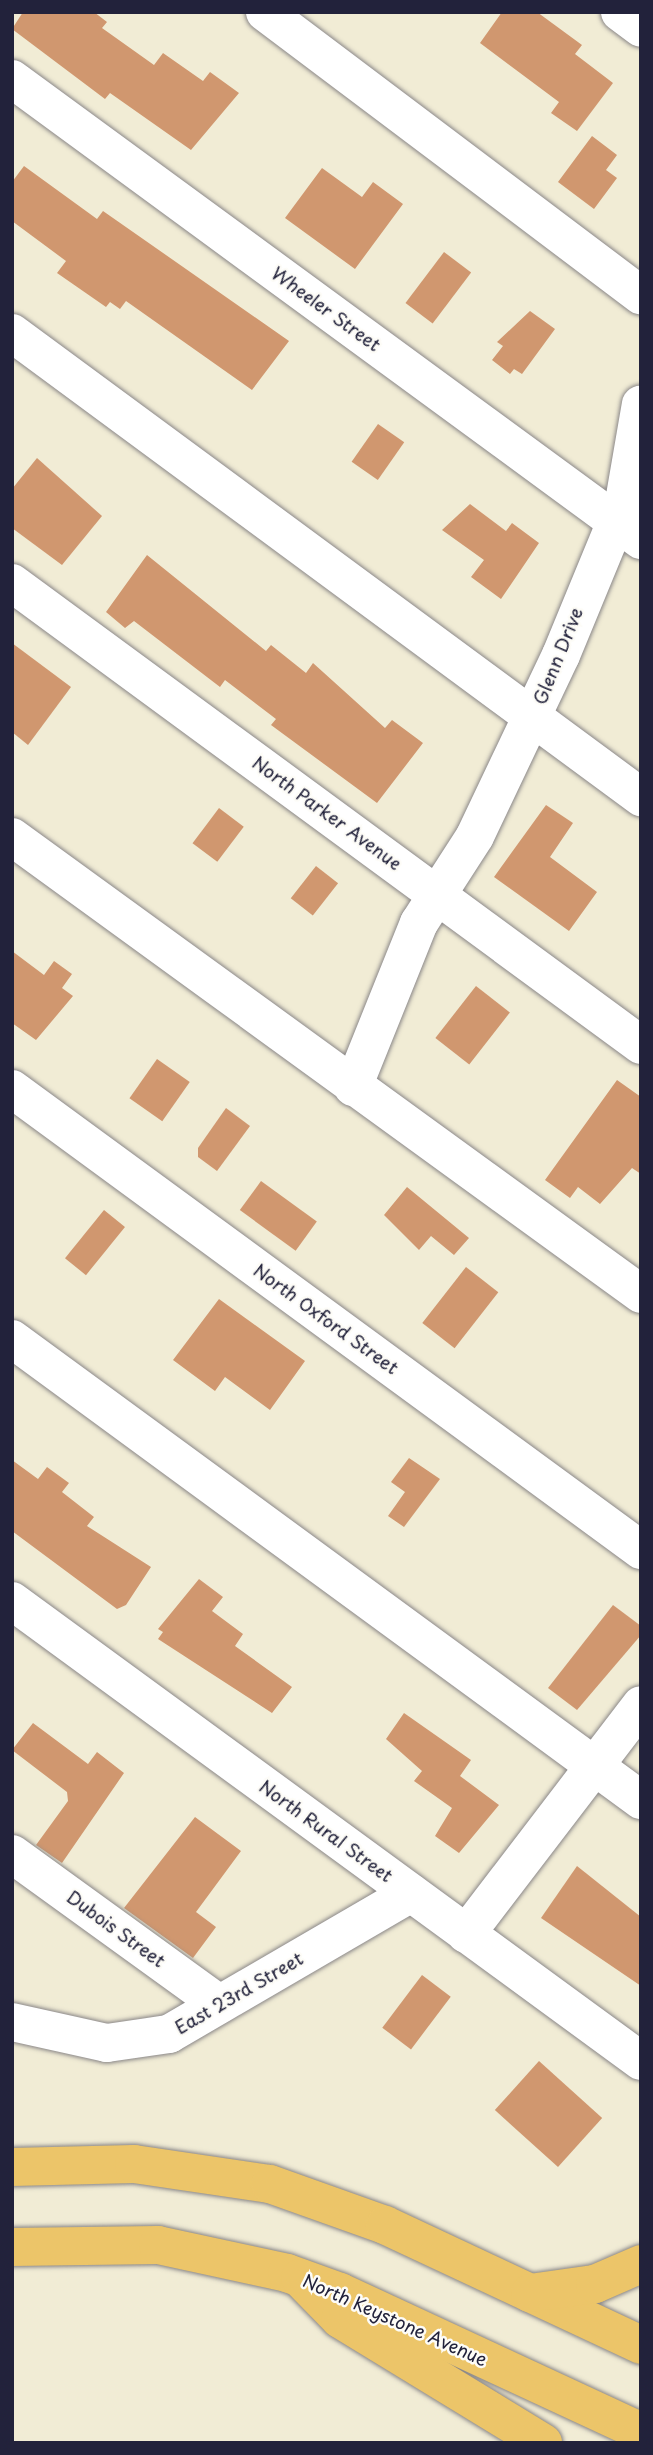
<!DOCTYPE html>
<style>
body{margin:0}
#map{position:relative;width:653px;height:2455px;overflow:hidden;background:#f1ecd5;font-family:"Playpen Sans",sans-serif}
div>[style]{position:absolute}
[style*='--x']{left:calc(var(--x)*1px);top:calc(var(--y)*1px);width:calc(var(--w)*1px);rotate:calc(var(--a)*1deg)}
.building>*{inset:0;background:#d0976f;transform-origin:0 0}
.roads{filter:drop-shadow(0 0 2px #8a8788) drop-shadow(0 0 2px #8a8788)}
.minor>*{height:38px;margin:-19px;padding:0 19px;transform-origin:19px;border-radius:19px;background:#fff}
.major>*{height:38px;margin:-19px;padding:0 19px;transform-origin:19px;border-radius:19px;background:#ecc569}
.highway>*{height:38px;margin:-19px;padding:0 19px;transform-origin:19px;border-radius:19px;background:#ecc569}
span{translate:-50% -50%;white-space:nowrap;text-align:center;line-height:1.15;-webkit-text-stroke:5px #fdfcf7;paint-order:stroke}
.street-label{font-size:18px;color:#22223b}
.frame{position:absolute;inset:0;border:14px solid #22223b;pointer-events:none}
</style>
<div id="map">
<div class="building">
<i style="clip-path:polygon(23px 12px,94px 12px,107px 22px,102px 28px,154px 65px,163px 53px,203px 81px,210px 72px,239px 93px,191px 150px,110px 93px,105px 99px,12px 29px)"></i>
<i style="clip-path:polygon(502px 12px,537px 12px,582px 45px,575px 54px,613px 83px,577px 131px,551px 113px,559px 102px,480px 43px)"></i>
<i style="clip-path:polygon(592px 136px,617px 155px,606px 170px,617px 178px,594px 209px,558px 182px)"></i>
<i style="clip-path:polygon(24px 166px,97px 219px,103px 211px,289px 341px,252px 390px,126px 301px,120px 309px,110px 302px,106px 307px,57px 273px,66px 261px,12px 221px,12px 182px)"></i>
<i style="clip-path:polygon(322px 168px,362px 197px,373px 182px,403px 204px,355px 269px,285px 218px)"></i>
<i style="left:444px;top:252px;width:34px;height:64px;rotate:37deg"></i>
<i style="clip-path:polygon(530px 311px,555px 329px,522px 374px,514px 369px,510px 374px,492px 360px,503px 346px,497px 342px)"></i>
<i style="left:378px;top:424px;width:32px;height:46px;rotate:35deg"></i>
<i style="clip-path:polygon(37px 458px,102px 516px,62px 565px,12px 528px,12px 489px)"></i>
<i style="clip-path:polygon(470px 504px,506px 531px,512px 523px,539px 543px,501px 599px,471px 577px,484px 560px,442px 530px)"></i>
<i style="clip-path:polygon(147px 555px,266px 651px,271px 645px,306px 673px,313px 663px,385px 728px,392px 720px,423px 743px,377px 803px,271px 725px,276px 719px,225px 680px,220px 687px,134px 621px,125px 628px,106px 612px)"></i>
<i style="clip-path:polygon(12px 643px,71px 687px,28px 745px,12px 732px)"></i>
<i style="clip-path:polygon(546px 805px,573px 823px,550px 857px,597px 892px,569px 931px,494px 877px)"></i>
<i style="left:219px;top:808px;width:31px;height:44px;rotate:37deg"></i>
<i style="left:316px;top:866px;width:28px;height:41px;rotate:38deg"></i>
<i style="clip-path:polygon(12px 951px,44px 975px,54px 961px,72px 974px,62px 988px,73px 996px,36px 1040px,12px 1023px)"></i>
<i style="left:476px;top:986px;width:43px;height:66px;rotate:38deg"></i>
<i style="left:157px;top:1059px;width:40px;height:48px;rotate:35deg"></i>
<i style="clip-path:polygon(617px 1080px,641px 1097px,641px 1174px,632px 1168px,600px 1204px,578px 1187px,570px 1198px,545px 1180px)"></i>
<i style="clip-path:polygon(226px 1108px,250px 1126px,217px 1171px,198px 1157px,198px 1148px)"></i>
<i style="left:261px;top:1181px;width:69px;height:36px;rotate:36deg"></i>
<i style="clip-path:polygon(407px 1187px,469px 1238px,454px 1255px,431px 1236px,419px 1250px,384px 1215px)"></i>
<i style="left:104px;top:1210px;width:27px;height:62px;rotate:39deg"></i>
<i style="left:466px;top:1267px;width:41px;height:71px;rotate:38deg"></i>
<i style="clip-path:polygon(219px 1299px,305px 1361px,270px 1410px,225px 1377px,215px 1391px,173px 1360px)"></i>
<i style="clip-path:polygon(409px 1458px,440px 1479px,404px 1527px,388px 1516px,405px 1492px,391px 1482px)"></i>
<i style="clip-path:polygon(12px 1460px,38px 1479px,47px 1467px,69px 1483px,62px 1492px,94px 1517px,87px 1526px,151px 1567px,126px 1605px,117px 1609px,12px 1531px)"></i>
<i style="clip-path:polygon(199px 1579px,223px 1597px,212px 1611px,243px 1634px,235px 1646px,292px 1687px,272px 1713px,158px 1639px,163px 1632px,158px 1629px)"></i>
<i style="clip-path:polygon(613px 1605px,641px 1626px,641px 1635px,577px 1710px,548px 1688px)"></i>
<i style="clip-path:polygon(404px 1713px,471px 1760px,460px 1776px,499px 1805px,459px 1853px,435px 1836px,452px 1808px,414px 1781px,422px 1771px,386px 1739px)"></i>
<i style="clip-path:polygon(33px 1723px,88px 1764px,97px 1752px,124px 1773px,62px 1863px,36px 1845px,68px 1801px,67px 1792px,12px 1750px)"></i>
<i style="clip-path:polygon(195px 1817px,241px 1851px,196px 1912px,216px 1927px,193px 1958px,124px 1908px)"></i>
<i style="clip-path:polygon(577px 1866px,641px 1917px,641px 1986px,541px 1918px)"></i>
<i style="left:422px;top:1975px;width:36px;height:66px;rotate:37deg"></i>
<i style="left:539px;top:2061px;width:85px;height:66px;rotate:42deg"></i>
</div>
<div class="roads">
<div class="minor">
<i style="--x:265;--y:12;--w:471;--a:37"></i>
<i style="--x:620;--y:12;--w:26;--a:37"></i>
<i style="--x:12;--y:79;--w:780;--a:36.24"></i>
<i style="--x:12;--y:333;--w:782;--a:36.42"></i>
<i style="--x:12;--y:583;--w:780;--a:36.3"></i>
<i style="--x:12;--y:837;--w:777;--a:36"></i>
<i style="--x:353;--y:1087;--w:177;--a:-68.1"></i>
<i style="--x:419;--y:923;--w:103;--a:-57.2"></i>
<i style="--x:475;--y:836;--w:200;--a:-64.6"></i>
<i style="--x:561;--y:655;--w:165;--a:-67.6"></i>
<i style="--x:624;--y:502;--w:99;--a:-80.2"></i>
<i style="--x:12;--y:1089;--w:780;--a:36.24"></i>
<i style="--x:12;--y:1339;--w:780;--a:36.24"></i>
<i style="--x:12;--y:1601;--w:779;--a:36.18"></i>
<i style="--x:12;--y:1854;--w:256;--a:35.9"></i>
<i style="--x:466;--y:1934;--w:288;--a:-52.6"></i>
<i style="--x:12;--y:2022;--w:97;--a:12.5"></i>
<i style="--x:107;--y:2043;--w:63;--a:-8.3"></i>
<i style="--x:169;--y:2034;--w:280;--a:-30.2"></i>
</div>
<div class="major">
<i style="--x:12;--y:2167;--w:122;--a:-1.4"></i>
<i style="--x:134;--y:2164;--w:137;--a:8.4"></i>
<i style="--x:270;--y:2184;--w:122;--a:19.6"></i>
<i style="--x:385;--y:2225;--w:283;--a:25.1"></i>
<i style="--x:12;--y:2247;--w:146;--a:-0.8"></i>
<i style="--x:158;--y:2245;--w:132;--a:12.2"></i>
<i style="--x:287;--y:2273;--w:56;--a:19.7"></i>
<i style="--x:340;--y:2292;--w:332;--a:24.9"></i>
</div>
<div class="highway">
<i style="--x:300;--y:2278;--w:57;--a:45.7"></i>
<i style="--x:340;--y:2319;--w:238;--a:31.4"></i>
<i style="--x:530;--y:2293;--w:66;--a:-7.9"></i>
<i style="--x:595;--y:2284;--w:50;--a:-23.5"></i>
</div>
</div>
<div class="street-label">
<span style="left:326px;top:309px;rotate:36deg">Wheeler Street</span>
<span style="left:558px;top:656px;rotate:-68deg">Glenn Drive</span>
<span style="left:327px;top:813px;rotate:36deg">North Parker Avenue</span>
<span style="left:326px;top:1319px;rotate:36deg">North Oxford Street</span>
<span style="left:326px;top:1831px;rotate:36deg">North Rural Street</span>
<span style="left:116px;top:1929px;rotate:36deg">Dubois Street</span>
<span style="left:239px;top:1993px;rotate:-30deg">East 23rd Street</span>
<span style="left:395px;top:2320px;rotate:24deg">North Keystone Avenue</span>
</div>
<div class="frame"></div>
</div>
